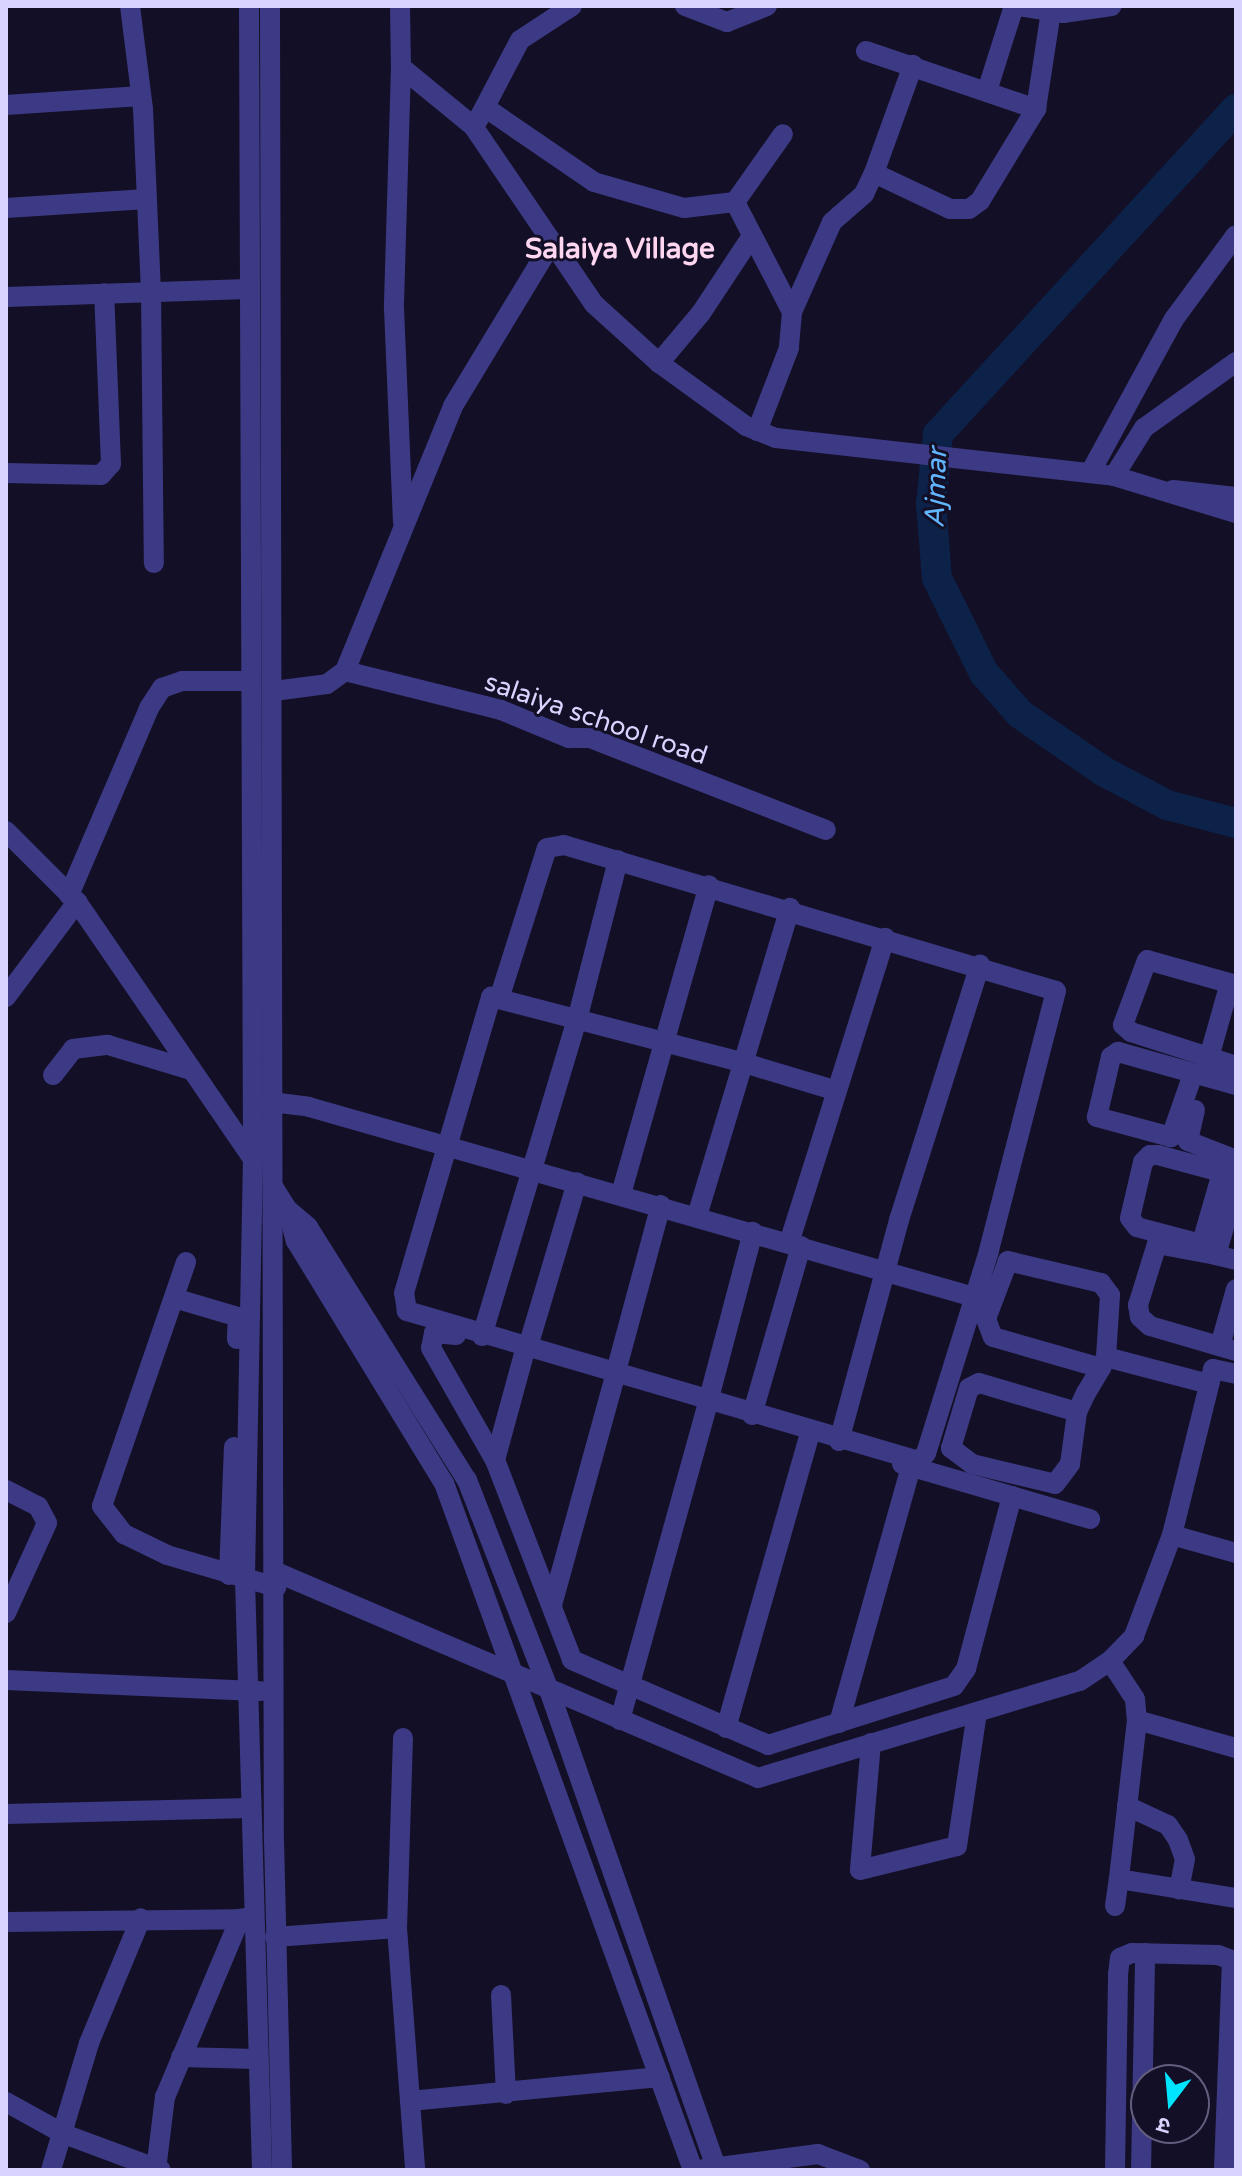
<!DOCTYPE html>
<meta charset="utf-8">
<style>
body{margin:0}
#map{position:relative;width:1242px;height:2176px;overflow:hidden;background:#130f26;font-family:"Varela Round","Noto Sans Devanagari",sans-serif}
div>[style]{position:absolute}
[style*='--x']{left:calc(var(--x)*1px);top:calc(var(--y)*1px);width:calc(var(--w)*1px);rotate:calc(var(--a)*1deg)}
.river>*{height:30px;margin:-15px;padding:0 15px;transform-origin:15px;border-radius:15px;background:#0c2248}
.minor>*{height:20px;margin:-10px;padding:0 10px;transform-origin:10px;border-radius:10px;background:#3d3a85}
span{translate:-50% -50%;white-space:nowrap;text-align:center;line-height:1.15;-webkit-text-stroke:6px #130f26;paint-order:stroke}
.street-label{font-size:26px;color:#d9d4ff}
.neighbourhood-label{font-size:28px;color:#ffd6f0;font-weight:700}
.water-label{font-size:28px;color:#62b6ff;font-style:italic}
.frame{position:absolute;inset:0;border:8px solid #d9d4ff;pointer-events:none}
.north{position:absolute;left:1130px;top:2064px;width:80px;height:80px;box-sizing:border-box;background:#130f26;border:2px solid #625e7d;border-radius:50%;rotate:196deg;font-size:22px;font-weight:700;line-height:32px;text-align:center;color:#d9d4ff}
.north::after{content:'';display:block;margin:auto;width:28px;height:36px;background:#00e5ff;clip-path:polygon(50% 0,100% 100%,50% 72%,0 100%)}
</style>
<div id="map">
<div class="river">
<i style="--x:1236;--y:109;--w:441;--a:132.5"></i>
<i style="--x:938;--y:434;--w:70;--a:95.7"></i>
<i style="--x:931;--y:504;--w:74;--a:85.4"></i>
<i style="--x:937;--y:578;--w:106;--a:63.7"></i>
<i style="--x:984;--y:673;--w:55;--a:48.7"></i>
<i style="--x:1020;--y:714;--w:101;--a:34.5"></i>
<i style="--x:1103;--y:771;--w:72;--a:28"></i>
<i style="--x:1167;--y:805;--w:71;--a:14.6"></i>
</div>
<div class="minor">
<i style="--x:130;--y:6;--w:104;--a:82.8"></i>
<i style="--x:143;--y:109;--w:183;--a:87.5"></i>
<i style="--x:151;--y:292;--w:271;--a:89.4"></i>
<i style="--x:249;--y:6;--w:1152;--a:89.8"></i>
<i style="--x:253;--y:1158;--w:421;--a:91.1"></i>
<i style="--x:245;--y:1579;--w:591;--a:88.35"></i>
<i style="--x:270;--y:6;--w:1834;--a:89.88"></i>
<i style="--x:274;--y:1840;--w:330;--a:88.6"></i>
<i style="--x:400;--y:6;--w:61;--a:89.1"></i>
<i style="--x:401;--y:67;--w:93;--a:39.3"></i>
<i style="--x:473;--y:126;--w:215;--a:55.8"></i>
<i style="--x:594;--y:304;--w:88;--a:42.2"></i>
<i style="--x:659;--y:363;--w:107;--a:35.9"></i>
<i style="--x:746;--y:426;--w:32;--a:22"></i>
<i style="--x:776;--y:438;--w:340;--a:6.4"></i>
<i style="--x:1114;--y:476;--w:127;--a:16.9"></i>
<i style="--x:685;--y:6;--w:45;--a:20.9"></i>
<i style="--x:727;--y:22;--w:43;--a:-21.8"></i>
<i style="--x:1019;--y:6;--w:45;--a:9"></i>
<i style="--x:1063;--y:13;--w:49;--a:-8.1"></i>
<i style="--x:866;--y:51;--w:180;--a:18.8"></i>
<i style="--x:401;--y:67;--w:241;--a:91.7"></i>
<i style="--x:394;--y:308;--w:214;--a:87.6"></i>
<i style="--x:987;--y:91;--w:89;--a:-72.4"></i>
<i style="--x:6;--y:105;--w:135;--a:-3.8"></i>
<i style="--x:486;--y:108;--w:131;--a:34.4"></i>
<i style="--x:594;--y:182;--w:94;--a:16.1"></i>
<i style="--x:684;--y:208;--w:51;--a:-6.7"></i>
<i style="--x:735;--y:202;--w:124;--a:62.6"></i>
<i style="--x:792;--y:312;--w:36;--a:95"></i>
<i style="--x:789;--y:348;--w:89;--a:111.1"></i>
<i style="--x:478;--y:120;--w:90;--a:-62.3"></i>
<i style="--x:520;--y:40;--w:62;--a:-33.2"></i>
<i style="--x:874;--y:173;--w:115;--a:-70.1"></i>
<i style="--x:735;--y:202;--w:83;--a:-54.8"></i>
<i style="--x:6;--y:208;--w:141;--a:-3.7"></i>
<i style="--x:6;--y:297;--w:242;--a:-1.9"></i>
<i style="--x:792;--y:312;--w:98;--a:-66"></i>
<i style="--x:832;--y:222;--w:43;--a:-41.2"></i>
<i style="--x:864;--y:194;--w:23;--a:-65"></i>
<i style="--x:874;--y:173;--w:84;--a:25.3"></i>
<i style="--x:950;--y:209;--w:19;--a:0"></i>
<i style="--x:969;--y:209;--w:14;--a:-36"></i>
<i style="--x:980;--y:201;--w:108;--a:-58.7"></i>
<i style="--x:1036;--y:109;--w:99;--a:-81.3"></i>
<i style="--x:659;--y:363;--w:65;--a:-50"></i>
<i style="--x:701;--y:313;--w:92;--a:-56.5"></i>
<i style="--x:6;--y:473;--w:95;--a:1.2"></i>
<i style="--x:101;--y:475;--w:15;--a:-48"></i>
<i style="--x:111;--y:464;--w:171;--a:-92.3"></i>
<i style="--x:1090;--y:473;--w:175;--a:-61.4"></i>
<i style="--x:1174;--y:319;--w:104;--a:-53.6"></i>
<i style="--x:1114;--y:476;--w:57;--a:-58"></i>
<i style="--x:1144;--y:428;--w:113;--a:-35.7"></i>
<i style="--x:1173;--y:490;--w:63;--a:6.3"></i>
<i style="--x:345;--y:671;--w:161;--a:14"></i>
<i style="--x:501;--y:710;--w:74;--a:22.4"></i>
<i style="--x:569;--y:738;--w:21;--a:0"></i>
<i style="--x:590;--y:738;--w:253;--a:21.3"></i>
<i style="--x:274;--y:691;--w:53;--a:-7.5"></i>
<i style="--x:327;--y:684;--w:22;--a:-36"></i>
<i style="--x:345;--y:671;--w:286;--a:-67.8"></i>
<i style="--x:453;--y:406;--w:189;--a:-58.8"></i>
<i style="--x:6;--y:831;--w:100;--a:45"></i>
<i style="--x:77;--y:902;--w:311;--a:55.6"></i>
<i style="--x:69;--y:895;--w:203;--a:-66.8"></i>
<i style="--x:149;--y:708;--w:24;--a:-57"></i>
<i style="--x:162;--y:688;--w:21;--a:-19"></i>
<i style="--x:182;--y:681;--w:68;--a:0"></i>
<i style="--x:1236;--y:985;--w:92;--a:-164.3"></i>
<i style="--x:1147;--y:960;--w:69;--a:110.3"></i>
<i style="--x:1123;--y:1025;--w:11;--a:41"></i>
<i style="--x:1131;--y:1032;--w:110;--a:17.9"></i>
<i style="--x:6;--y:997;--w:119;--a:-53.2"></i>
<i style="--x:499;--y:999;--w:158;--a:-72.4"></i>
<i style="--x:547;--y:848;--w:17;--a:-10"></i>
<i style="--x:564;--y:845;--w:513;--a:16.53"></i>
<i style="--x:1056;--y:991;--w:268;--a:104.5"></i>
<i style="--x:989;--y:1251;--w:212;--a:107.3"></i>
<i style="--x:926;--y:1453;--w:11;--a:131"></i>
<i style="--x:919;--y:1461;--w:534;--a:-163.67"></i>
<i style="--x:407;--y:1311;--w:18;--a:-99"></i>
<i style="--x:404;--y:1293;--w:309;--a:-73.6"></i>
<i style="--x:491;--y:997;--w:8;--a:14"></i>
<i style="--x:499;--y:999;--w:250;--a:14.6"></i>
<i style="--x:741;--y:1062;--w:100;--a:16.8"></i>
<i style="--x:1206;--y:1068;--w:88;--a:-74.2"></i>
<i style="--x:1193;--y:1074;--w:67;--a:109.2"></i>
<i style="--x:1171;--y:1137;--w:77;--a:-164.9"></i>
<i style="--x:1097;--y:1117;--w:62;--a:-76.9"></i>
<i style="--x:1111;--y:1057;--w:9;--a:-36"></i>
<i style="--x:1118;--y:1052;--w:123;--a:15.6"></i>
<i style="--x:53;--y:1075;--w:33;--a:-52"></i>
<i style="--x:73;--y:1049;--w:35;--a:-7"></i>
<i style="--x:108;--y:1045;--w:87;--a:16.8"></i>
<i style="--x:271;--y:1102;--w:38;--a:7"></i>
<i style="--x:309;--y:1107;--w:692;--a:15.95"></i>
<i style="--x:1195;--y:1110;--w:32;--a:103"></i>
<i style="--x:1188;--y:1141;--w:52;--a:21.6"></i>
<i style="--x:1222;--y:1173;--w:69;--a:106.1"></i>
<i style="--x:1203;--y:1239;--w:7;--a:146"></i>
<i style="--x:1197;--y:1243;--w:62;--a:-165.1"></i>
<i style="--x:1137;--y:1227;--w:11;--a:-128"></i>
<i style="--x:1130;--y:1218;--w:57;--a:-76.9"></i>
<i style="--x:1143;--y:1162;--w:10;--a:-45"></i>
<i style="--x:1150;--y:1155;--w:8;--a:0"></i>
<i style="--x:1158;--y:1155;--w:81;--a:15.1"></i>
<i style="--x:1236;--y:1186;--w:72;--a:106.2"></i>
<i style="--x:1216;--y:1255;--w:21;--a:14"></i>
<i style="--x:274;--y:1188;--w:26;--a:58"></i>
<i style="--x:288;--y:1210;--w:32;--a:76"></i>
<i style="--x:296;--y:1241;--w:284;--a:58.6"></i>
<i style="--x:444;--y:1483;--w:731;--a:70.08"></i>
<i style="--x:621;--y:1194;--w:321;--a:-74.1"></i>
<i style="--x:288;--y:1210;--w:26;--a:40"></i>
<i style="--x:308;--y:1227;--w:299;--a:57.9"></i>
<i style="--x:467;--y:1480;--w:225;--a:68.7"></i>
<i style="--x:549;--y:1690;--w:509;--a:70.71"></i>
<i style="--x:697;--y:1216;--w:322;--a:-73.2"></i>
<i style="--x:789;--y:1243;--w:320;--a:-72.5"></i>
<i style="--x:1216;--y:1255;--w:60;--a:-169.4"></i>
<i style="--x:1157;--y:1244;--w:64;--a:107.3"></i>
<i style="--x:1138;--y:1305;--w:12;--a:81"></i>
<i style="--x:1140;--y:1317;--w:13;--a:42"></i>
<i style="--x:1150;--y:1326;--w:90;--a:16.2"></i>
<i style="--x:186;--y:1262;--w:258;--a:109"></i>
<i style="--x:102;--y:1506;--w:36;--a:52"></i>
<i style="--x:124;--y:1534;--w:48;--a:26"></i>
<i style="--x:167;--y:1555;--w:114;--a:16.4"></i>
<i style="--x:174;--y:1298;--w:67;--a:16.5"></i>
<i style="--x:238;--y:1317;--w:22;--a:93"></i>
<i style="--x:456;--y:1335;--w:22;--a:-175"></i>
<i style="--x:434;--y:1333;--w:15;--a:101"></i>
<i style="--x:431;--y:1348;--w:129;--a:60.3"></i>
<i style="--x:495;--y:1460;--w:214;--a:68.9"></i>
<i style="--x:572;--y:1660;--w:214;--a:23.4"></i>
<i style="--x:768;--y:1745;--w:195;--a:-17.6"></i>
<i style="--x:954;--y:1686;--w:21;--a:-55"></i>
<i style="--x:966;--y:1669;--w:179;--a:-75.1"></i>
<i style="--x:482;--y:1336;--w:330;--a:-73.3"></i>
<i style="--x:577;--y:1020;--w:165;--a:-75.6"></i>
<i style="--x:1220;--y:1346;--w:59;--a:-74.3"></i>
<i style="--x:527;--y:1350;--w:175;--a:-73.4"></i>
<i style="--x:1106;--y:1357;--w:106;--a:14.7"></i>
<i style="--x:615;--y:1375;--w:176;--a:-74.9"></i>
<i style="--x:708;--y:1402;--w:176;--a:-75.2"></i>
<i style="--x:1077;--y:1412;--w:102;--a:-163.5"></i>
<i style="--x:979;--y:1383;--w:11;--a:153"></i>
<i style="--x:969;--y:1388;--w:63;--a:106.7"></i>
<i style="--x:951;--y:1448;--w:26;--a:37"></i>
<i style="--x:972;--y:1464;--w:85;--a:13.5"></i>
<i style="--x:1055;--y:1484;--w:25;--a:-53"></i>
<i style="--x:1070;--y:1464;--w:52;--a:-82.3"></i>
<i style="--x:1077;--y:1412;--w:21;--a:-65"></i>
<i style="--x:1086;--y:1393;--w:29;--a:-59"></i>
<i style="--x:1101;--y:1368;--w:12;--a:-66"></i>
<i style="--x:1106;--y:1357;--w:62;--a:-86.3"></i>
<i style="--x:1110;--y:1295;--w:15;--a:-127"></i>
<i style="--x:1101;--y:1283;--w:96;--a:-166.7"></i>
<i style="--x:1008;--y:1261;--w:62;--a:110.8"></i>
<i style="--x:986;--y:1319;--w:19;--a:69"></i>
<i style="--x:993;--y:1337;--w:112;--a:16"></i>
<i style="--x:752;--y:1415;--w:176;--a:-73.8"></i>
<i style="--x:839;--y:1441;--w:229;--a:-74.8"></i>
<i style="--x:899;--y:1220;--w:268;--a:-72.4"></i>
<i style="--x:495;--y:1460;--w:110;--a:-74.7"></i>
<i style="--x:902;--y:1464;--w:196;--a:16.3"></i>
<i style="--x:6;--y:1490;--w:36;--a:27"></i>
<i style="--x:38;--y:1506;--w:19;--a:62"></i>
<i style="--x:47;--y:1523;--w:99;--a:114.5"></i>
<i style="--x:1172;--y:1535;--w:66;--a:15.7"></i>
<i style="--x:276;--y:1572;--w:524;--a:23.14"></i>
<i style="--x:758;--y:1778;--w:336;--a:-16.8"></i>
<i style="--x:1080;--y:1681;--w:36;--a:-34"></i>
<i style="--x:1110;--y:1661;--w:35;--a:-46"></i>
<i style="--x:1134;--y:1636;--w:108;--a:-69.4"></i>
<i style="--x:1172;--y:1535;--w:171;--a:-76.1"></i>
<i style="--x:1213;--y:1369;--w:24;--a:12"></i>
<i style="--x:229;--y:1575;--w:128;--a:-87.8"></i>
<i style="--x:552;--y:1605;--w:233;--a:-74.6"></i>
<i style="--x:1110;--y:1661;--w:45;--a:56.7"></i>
<i style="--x:1135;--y:1699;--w:21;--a:85"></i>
<i style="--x:1137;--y:1720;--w:160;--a:96.5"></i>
<i style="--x:1119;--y:1879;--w:119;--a:9.2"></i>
<i style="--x:6;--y:1680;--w:255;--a:2.5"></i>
<i style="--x:620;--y:1720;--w:325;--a:-74.5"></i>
<i style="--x:1137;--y:1720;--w:103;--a:15.8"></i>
<i style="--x:839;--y:1723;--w:267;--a:-74.3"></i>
<i style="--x:726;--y:1728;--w:304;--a:-74.1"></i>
<i style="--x:403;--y:1738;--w:190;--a:91.8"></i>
<i style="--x:397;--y:1928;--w:243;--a:85.7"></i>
<i style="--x:871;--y:1743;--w:127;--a:95"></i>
<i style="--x:860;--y:1870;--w:100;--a:-13.9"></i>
<i style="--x:957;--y:1846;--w:135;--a:-81.5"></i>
<i style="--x:1127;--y:1806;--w:45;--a:24.9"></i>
<i style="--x:1168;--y:1825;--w:18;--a:56"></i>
<i style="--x:1178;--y:1840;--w:20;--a:70"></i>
<i style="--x:1185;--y:1859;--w:31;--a:101"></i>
<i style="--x:6;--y:1814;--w:244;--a:-1.4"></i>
<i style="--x:1115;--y:1906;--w:27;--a:-82"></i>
<i style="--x:6;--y:1922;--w:234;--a:-0.7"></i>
<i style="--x:275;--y:1937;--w:122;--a:-4.2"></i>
<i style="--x:501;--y:1995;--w:99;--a:87.1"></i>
<i style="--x:181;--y:2057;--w:77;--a:1.5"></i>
<i style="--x:410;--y:2101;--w:251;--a:-5.5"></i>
<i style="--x:6;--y:2102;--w:66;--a:28.9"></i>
<i style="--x:64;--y:2134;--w:103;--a:20.4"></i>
<i style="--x:704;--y:2169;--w:115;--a:-7.5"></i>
<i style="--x:818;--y:2154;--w:45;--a:20.9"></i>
<i style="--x:51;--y:2170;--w:133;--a:-73.3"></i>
<i style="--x:89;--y:2043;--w:135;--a:-67.4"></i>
<i style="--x:156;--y:2170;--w:74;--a:-83"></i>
<i style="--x:165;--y:2097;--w:193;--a:-67.2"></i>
<i style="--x:240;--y:1919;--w:12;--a:-9"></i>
<i style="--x:1115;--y:2170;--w:196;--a:-89.1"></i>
<i style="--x:1118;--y:1974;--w:16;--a:-83"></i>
<i style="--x:1120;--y:1958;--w:13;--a:-23"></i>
<i style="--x:1132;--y:1953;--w:86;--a:1.3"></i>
<i style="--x:1218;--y:1955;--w:15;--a:20"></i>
<i style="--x:1232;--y:1960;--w:210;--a:92.2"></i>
<i style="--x:1141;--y:2170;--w:217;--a:-88.9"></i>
</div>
<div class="street-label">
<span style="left:596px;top:719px;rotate:19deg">salaiya school road</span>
</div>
<div class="neighbourhood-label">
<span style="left:620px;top:249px">Salaiya Village</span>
</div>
<div class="water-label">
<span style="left:936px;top:488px;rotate:-88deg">Ajmar</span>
</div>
<div class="frame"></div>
<div class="north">उ</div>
</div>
